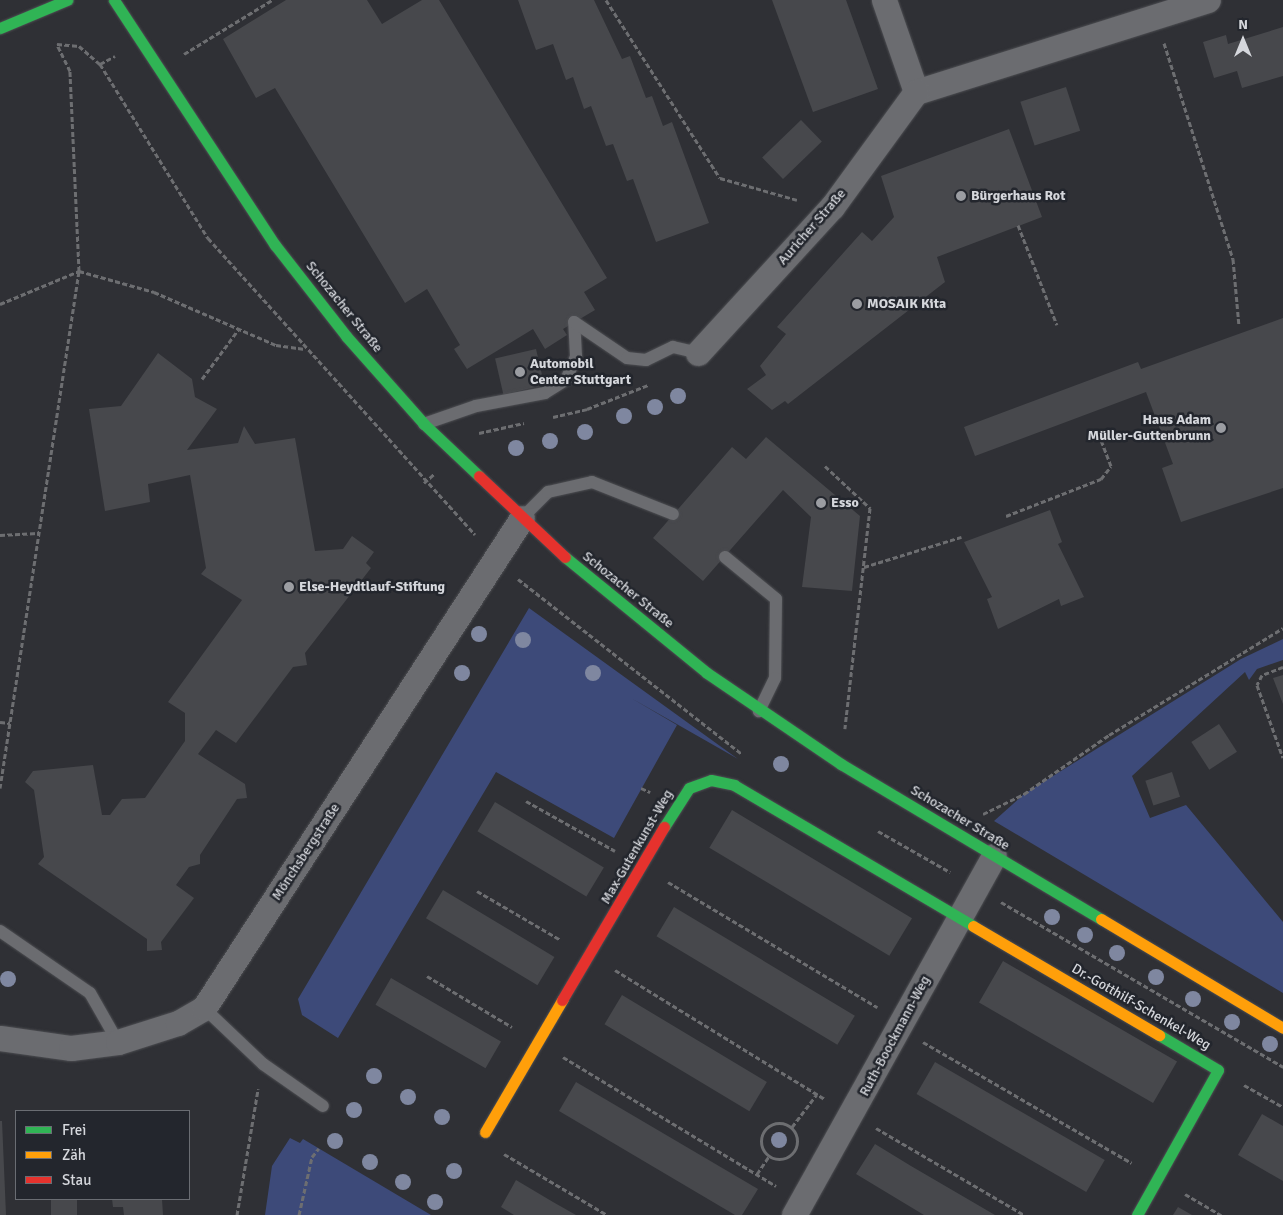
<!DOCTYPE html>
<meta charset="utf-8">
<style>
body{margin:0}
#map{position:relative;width:1283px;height:1215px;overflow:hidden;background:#2f3035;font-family:Signika,sans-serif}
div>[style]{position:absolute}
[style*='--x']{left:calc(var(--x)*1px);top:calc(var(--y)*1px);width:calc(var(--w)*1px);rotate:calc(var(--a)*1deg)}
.green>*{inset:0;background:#3d4a79}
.building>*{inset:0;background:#47484c;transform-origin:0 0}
.path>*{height:3px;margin-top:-1.5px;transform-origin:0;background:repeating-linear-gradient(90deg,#6d6e71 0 5px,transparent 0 7.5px)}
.path>.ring{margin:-1.5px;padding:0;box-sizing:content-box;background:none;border:3px solid #6d6e71;border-radius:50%}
.roads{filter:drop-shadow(0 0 1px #4d4e52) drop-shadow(0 0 1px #4d4e52)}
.lane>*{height:12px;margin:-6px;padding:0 6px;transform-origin:6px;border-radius:6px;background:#6b6c70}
.street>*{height:25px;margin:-12.5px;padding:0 12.5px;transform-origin:12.5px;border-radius:12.5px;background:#6b6c70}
.fast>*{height:11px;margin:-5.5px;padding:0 5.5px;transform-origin:5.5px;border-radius:5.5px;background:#30b455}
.slow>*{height:11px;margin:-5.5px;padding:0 5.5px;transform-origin:5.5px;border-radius:5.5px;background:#ff9f0a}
.jam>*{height:11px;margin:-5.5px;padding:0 5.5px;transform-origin:5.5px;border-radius:5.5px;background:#e5322d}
.trees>*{width:16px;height:16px;margin:-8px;border-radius:50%;background:#7f87a0}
.dots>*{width:14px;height:14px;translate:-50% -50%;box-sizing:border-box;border:2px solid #23262d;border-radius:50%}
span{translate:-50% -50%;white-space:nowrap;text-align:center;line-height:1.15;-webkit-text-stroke:5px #23262d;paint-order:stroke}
.poi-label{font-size:14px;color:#d5d7dc;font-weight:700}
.left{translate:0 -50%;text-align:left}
.right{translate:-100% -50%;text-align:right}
.street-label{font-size:14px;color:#d5d7dc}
.legend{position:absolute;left:15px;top:1110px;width:175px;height:90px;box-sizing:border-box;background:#23262d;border:1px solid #6a6d73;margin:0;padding:6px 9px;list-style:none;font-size:15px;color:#d5d7dc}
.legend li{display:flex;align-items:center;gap:10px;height:25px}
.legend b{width:25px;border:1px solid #6a6d73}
.north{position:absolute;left:1218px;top:15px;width:50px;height:50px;-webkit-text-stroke:4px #23262d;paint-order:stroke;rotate:0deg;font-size:14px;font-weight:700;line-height:20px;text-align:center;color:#d5d7dc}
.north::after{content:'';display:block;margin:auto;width:18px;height:22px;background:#d5d7dc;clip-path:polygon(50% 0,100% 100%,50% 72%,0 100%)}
</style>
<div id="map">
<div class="green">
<i style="clip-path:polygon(529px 608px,738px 759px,631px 698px,677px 725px,614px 838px,496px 772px,338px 1038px,302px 1015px,298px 999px)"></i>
<i style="clip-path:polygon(1283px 639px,1283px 660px,1257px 669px,1249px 680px,1245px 672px,1132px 776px,1150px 818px,1186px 805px,1283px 922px,1283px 993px,994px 821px,1024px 794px,1241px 659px)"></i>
<i style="clip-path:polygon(290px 1138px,300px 1143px,303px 1139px,431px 1215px,265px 1215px,272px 1166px)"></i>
</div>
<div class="building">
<i style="clip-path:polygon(286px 0,367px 0,382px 24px,422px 0,439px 0,607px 278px,584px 292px,595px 310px,563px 329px,567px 335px,545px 349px,533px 329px,467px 369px,454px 349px,460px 345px,427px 289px,405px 303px,275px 88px,256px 98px,223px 39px)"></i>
<i style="clip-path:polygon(518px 0,594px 0,622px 59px,630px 56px,646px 98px,652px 96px,663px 126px,672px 122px,709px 223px,656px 242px,633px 179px,627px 181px,613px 144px,606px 146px,591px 106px,584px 109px,573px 77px,566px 80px,553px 44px,536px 50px)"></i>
<i style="clip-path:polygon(772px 0,846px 0,878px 89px,813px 112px)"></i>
<i style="clip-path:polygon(1283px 27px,1283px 76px,1242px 88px,1237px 71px,1214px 78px,1203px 42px,1226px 35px,1228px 44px)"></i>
<i style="left:1066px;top:87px;width:46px;height:48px;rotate:72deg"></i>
<i style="left:801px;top:120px;width:30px;height:54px;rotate:46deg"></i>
<i style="clip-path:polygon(1009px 129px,1042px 217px,937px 257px,945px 282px,788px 404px,785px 401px,772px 410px,747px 389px,766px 375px,760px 366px,786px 334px,777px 327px,862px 232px,872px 241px,894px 217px,881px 176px)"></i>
<i style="clip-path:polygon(1283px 318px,1283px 488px,1181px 522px,1162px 468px,1173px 464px,1146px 392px,975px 456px,964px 427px,1138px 362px,1141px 369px)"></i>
<i style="left:536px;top:349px;width:37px;height:42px;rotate:77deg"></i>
<i style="clip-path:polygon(158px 353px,192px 379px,195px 397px,217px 409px,187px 450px,238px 443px,244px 426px,255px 444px,295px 438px,315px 551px,343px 549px,352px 536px,374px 552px,366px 563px,371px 568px,305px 653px,307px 665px,293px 667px,236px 743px,216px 730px,198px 754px,245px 784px,247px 798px,237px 799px,200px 855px,200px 864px,189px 867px,176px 885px,194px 898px,161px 942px,162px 950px,147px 951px,147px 939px,38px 864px,44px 857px,34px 790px,25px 782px,33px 771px,93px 765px,102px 815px,110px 815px,122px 799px,145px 798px,185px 741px,185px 713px,168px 702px,242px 600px,201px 574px,206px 568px,190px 475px,148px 484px,150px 502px,105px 511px,89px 409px,121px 406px)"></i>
<i style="clip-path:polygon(766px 437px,860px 516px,852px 591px,802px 587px,811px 517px,783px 490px,703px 581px,653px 538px,732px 447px,746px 459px)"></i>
<i style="clip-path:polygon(1050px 510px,1062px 542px,1058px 544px,1084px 597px,1061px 606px,1059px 599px,998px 629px,987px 599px,992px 597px,964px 542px)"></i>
<i style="clip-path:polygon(1283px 675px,1283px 704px,1273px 678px)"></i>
<i style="left:1219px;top:724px;width:33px;height:33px;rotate:57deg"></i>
<i style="left:1172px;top:772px;width:26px;height:28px;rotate:72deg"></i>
<i style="left:495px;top:802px;width:127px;height:34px;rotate:31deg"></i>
<i style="left:732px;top:810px;width:210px;height:44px;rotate:31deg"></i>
<i style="left:443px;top:890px;width:130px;height:33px;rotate:31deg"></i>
<i style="left:674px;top:907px;width:211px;height:34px;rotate:31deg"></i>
<i style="left:1003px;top:961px;width:201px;height:48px;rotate:30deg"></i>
<i style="left:391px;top:978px;width:127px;height:31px;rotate:30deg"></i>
<i style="left:622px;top:995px;width:169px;height:34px;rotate:31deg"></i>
<i style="left:935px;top:1062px;width:196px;height:37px;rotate:30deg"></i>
<i style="clip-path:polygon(576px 1082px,758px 1189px,742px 1215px,735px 1215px,559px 1111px)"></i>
<i style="clip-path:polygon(1262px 1114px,1283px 1126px,1283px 1181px,1238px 1155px)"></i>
<i style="clip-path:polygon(0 1121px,2px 1121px,6px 1215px,0 1215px)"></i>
<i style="clip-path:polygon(875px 1144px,911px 1166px,995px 1215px,924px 1215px,856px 1174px)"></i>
<i style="clip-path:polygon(516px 1180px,553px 1202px,576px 1215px,514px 1215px,501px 1207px)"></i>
<i style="left:51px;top:1199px;width:26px;height:16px"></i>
<i style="clip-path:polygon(112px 1199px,162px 1199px,163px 1215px,124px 1215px,123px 1207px,113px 1207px)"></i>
<i style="clip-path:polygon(1178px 1207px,1192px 1215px,1173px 1215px)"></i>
</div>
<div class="path">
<i style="--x:606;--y:0;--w:211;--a:57.4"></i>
<i style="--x:720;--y:178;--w:80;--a:15.9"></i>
<i style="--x:1164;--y:43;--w:227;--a:72.3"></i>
<i style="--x:1233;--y:259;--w:67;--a:84.9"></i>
<i style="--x:57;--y:44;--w:22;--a:5"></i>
<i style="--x:79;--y:46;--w:28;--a:41"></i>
<i style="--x:100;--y:64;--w:205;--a:58.2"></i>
<i style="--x:208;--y:238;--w:399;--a:48"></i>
<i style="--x:184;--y:54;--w:103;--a:-31.5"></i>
<i style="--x:100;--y:64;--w:17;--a:-28"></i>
<i style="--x:1018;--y:225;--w:107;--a:68.7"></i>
<i style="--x:0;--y:304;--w:86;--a:-22.7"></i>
<i style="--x:79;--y:271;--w:200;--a:-92.6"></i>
<i style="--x:70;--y:71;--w:30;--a:-116"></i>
<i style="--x:202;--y:379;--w:61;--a:-53.7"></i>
<i style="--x:553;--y:417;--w:35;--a:-13"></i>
<i style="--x:587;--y:409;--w:66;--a:-21.5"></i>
<i style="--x:479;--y:433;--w:46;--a:-12.5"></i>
<i style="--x:825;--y:466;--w:62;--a:43"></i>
<i style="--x:870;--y:508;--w:222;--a:96.5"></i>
<i style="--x:424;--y:483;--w:13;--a:-42"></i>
<i style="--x:1006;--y:516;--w:102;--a:-21.3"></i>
<i style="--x:1101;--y:479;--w:16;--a:-52"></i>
<i style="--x:1111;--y:466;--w:36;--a:-111"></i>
<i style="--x:0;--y:535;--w:38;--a:-3"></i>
<i style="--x:864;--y:567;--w:102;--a:-17.2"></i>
<i style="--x:518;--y:579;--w:284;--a:38"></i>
<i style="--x:1283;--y:667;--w:22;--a:159"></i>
<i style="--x:1262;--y:675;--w:11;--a:117"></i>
<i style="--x:1257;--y:685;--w:77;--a:70.4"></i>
<i style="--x:0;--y:722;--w:10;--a:6"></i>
<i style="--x:0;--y:788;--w:523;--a:-81.31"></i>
<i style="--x:79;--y:271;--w:78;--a:15.6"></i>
<i style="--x:154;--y:292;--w:133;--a:23.5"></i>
<i style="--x:276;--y:345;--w:29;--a:8"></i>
<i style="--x:641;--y:788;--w:10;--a:24"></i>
<i style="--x:526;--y:801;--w:102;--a:29.3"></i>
<i style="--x:983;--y:814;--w:46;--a:-26"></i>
<i style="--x:1024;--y:794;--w:103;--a:-34.8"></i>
<i style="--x:1109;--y:735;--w:204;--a:-31.6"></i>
<i style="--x:878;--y:831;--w:83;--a:29.7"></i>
<i style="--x:668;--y:882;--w:244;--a:30.9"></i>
<i style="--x:477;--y:891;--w:97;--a:30.3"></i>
<i style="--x:1001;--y:902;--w:327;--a:30.3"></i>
<i style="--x:615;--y:970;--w:246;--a:31.6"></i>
<i style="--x:427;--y:976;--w:99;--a:31"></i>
<i style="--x:923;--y:1042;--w:241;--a:30.1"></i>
<i style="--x:563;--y:1057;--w:249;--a:31.2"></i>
<i style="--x:1244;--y:1085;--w:45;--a:29.4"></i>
<i class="ring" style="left:761px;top:1123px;width:33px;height:33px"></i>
<i style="--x:792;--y:1127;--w:41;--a:-52.9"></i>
<i style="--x:876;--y:1128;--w:172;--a:30.4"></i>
<i style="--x:504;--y:1154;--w:120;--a:30.6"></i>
<i style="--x:757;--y:1174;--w:22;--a:-56"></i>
<i style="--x:1185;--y:1194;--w:42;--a:30.3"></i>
<i style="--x:237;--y:1215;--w:128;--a:-80.5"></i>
<i style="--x:299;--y:1215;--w:59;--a:-77.4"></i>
<i style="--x:312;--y:1157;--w:11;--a:-52"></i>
</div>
<div class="roads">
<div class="lane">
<i style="--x:424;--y:424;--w:55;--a:-19.1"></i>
<i style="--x:476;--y:406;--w:70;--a:-10.7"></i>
<i style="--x:545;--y:393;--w:25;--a:-32"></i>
<i style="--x:566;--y:380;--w:26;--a:-67"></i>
<i style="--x:576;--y:356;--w:34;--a:-93"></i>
<i style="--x:574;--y:322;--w:64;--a:34.2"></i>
<i style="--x:627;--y:358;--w:19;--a:6"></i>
<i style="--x:646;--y:360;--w:30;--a:-26"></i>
<i style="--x:673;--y:347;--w:26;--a:13"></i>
<i style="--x:522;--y:518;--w:37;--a:-45"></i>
<i style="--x:548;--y:492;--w:45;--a:-12.8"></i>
<i style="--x:592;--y:482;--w:87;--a:21.6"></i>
<i style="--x:725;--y:557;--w:66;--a:39.5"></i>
<i style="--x:776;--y:599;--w:79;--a:90.7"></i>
<i style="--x:775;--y:678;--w:37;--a:116"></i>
<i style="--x:0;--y:931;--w:109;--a:34.6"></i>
<i style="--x:90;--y:993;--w:56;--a:60.3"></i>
<i style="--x:204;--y:1008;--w:81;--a:43.5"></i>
<i style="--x:263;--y:1064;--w:73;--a:35"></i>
</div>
<div class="street">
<i style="--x:884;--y:0;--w:97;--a:70.8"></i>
<i style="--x:916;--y:92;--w:306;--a:-17.5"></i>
<i style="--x:698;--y:353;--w:198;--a:-47.5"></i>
<i style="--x:832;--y:207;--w:142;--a:-53.9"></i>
<i style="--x:0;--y:1038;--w:72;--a:8"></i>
<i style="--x:71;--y:1048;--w:47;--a:-7.3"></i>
<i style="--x:118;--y:1042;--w:63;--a:-17.6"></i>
<i style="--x:178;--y:1023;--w:30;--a:-30"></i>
<i style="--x:204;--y:1008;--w:584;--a:-57.02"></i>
<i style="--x:794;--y:1215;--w:411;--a:-60.9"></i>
</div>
<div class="fast">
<i style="--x:114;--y:0;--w:293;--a:56.7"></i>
<i style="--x:275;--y:245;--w:115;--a:52"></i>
<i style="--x:346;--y:336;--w:118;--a:48.4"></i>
<i style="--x:424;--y:424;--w:76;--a:43.4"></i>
<i style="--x:0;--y:28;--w:73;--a:-22.7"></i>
<i style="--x:565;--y:557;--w:183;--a:39.2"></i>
<i style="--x:707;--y:673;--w:162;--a:34.2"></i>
<i style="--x:841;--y:764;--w:303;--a:30.8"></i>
<i style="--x:664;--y:827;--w:46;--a:-57.3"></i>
<i style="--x:689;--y:788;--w:23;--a:-20"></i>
<i style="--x:711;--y:780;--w:24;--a:12"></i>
<i style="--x:734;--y:785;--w:277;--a:30.5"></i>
<i style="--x:1137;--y:1215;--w:166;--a:-60.8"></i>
<i style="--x:1218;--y:1070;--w:69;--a:-149.3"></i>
</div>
<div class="slow">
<i style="--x:1101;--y:919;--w:212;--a:30.9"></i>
<i style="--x:973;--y:926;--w:216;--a:30.4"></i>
<i style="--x:485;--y:1132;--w:153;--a:-59.7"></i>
</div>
<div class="jam">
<i style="--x:479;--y:476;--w:118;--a:43.3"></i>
<i style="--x:562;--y:1000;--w:201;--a:-59.5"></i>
</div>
</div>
<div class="trees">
<i style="left:678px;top:396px"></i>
<i style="left:655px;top:407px"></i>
<i style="left:624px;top:416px"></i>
<i style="left:585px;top:432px"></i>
<i style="left:550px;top:441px"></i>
<i style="left:516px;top:448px"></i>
<i style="left:479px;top:634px"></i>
<i style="left:523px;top:640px"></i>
<i style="left:462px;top:673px"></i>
<i style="left:593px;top:673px"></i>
<i style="left:781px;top:764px"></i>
<i style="left:1052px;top:917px"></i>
<i style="left:1085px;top:935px"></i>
<i style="left:1117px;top:953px"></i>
<i style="left:1156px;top:977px"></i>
<i style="left:8px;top:979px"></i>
<i style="left:1193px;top:999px"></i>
<i style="left:1232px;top:1022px"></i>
<i style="left:1270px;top:1044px"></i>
<i style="left:374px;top:1076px"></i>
<i style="left:408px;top:1097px"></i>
<i style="left:354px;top:1110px"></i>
<i style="left:442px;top:1117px"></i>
<i style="left:779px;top:1140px"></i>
<i style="left:335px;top:1141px"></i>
<i style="left:370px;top:1162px"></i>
<i style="left:454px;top:1171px"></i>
<i style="left:403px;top:1182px"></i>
<i style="left:435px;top:1202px"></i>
</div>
<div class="dots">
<i style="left:961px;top:196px;background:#9b9da2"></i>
<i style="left:857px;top:304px;background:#9b9da2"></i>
<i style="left:520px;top:372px;background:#9b9da2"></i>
<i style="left:1221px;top:428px;background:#9b9da2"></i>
<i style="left:821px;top:503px;background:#9b9da2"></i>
<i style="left:289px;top:587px;background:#9b9da2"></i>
</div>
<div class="poi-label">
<span class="left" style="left:971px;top:196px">Bürgerhaus Rot</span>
<span class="left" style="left:867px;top:304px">MOSAIK Kita</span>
<span class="left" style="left:530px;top:372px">Automobil<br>Center Stuttgart</span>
<span class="right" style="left:1211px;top:428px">Haus Adam<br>Müller-Guttenbrunn</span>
<span class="left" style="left:831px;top:503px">Esso</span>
<span class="left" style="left:299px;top:587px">Else-Heydtlauf-Stiftung</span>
</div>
<div class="street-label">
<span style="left:812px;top:227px;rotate:-49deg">Auricher Straße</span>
<span style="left:344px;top:307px;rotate:51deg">Schozacher Straße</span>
<span style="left:628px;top:590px;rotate:39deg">Schozacher Straße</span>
<span style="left:960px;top:818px;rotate:31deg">Schozacher Straße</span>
<span style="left:637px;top:847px;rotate:-60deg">Max-Gutenkunst-Weg</span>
<span style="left:306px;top:852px;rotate:-57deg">Mönchsbergstraße</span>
<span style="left:1141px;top:1007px;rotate:30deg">Dr.-Gotthilf-Schenkel-Weg</span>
<span style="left:895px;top:1036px;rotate:-62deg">Ruth-Boockmann-Weg</span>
</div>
<ul class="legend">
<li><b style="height:6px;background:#30b455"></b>Frei</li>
<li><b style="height:6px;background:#ff9f0a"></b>Zäh</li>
<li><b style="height:6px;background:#e5322d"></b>Stau</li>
</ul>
<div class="north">N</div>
</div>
